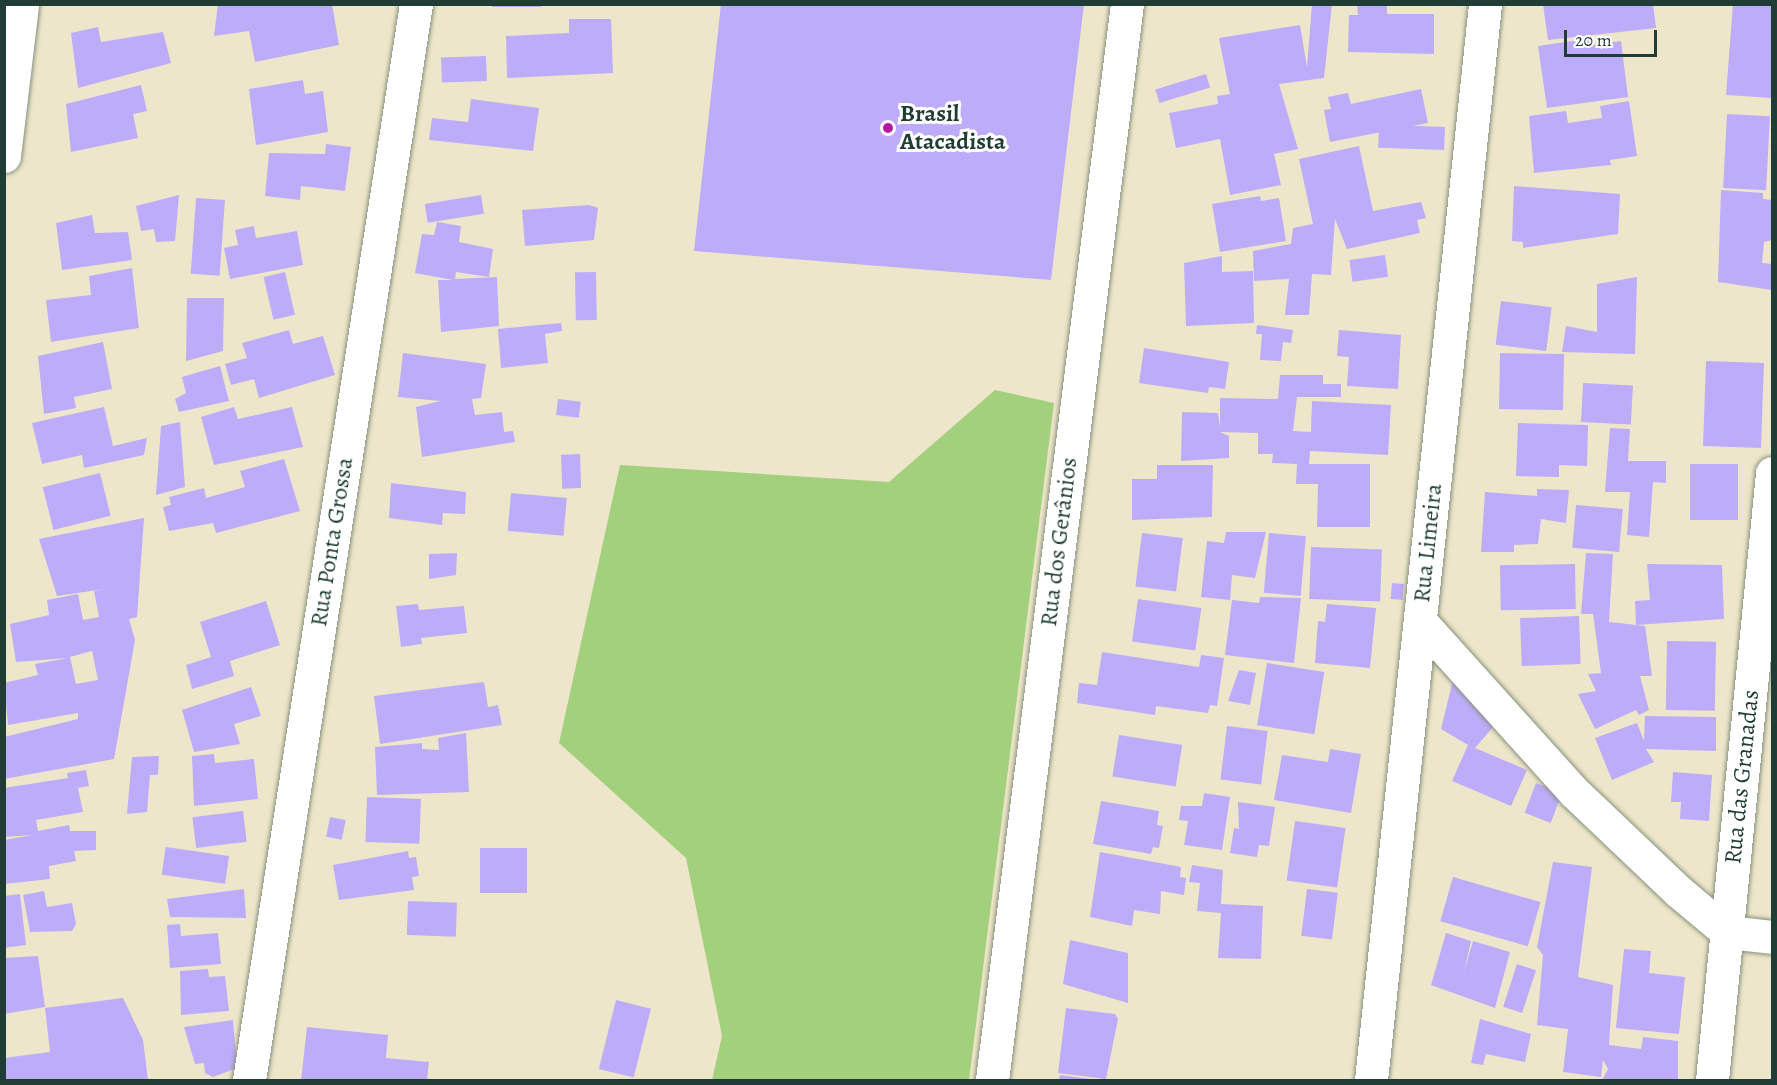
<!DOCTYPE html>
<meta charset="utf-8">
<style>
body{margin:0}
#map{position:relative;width:1777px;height:1085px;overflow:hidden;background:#eee6ca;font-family:Alegreya,serif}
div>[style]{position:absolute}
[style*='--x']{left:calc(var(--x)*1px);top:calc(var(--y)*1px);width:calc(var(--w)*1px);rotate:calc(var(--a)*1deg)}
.green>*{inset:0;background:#a3d07d}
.building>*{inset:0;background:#bdacf9;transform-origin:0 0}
.roads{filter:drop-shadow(0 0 2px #86927f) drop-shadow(0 0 2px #86927f)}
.minor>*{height:33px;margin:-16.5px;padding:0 16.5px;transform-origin:16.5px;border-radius:16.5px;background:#fff}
.dots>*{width:16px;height:16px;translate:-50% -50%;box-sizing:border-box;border:3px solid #fff;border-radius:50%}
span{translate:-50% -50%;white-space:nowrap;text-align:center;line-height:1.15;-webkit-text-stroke:6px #fff;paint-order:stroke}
.poi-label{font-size:24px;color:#1f3d34;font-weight:700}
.left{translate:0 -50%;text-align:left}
.street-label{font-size:24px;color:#1f3d34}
.frame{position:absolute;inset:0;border:6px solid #1f3d34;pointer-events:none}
.scale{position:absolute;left:1564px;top:30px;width:93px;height:27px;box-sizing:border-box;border:3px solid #1f3d34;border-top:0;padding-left:8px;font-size:18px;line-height:21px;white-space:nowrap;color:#1f3d34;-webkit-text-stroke:4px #fff;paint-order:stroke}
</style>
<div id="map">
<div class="green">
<i style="clip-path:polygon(995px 390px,1054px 403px,969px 1080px,712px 1080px,722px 1036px,686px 858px,559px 743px,620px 465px,889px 482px)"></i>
</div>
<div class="building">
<i style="clip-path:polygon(218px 4px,332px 4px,339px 45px,255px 62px,249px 31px,214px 36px)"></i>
<i style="left:492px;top:4px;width:49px;height:3px"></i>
<i style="clip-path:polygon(721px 4px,1084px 4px,1051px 280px,694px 251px)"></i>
<i style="clip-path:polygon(1312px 4px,1332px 4px,1324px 78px,1279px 84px,1298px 149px,1274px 154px,1281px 185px,1230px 195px,1220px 139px,1176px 148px,1169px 113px,1218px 104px,1217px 96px,1230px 94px,1219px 38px,1300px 25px,1307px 67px)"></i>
<i style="clip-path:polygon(1357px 4px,1387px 4px,1387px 14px,1434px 14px,1434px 54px,1348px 52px,1349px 15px,1358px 15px)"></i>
<i style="clip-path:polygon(1543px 4px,1653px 4px,1656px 28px,1548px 40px)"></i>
<i style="clip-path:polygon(1733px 4px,1772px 4px,1772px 98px,1726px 95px)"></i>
<i style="clip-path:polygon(569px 19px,611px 19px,613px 73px,507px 78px,506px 36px,569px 33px)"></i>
<i style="clip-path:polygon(98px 27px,101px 42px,163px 32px,171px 63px,78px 88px,71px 33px)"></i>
<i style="clip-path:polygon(1592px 38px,1593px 45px,1621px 41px,1628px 97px,1547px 108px,1538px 46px)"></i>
<i style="left:486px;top:56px;width:25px;height:45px;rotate:88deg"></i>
<i style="left:1206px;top:74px;width:14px;height:53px;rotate:73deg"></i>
<i style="clip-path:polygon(303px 80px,305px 94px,323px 91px,328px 132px,256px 145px,249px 89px)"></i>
<i style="clip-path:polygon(141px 85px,147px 111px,133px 114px,138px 138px,71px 152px,66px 104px)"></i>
<i style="clip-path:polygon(1421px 89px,1428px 123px,1330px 142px,1324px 110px,1331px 109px,1328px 97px,1348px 93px,1351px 104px)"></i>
<i style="clip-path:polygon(471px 99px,539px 108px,533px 151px,429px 140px,432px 118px,468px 122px)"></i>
<i style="clip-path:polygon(1629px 101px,1637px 156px,1610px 160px,1611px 165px,1534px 173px,1529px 116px,1566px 111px,1568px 123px,1602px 118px,1600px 106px)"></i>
<i style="left:1727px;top:114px;width:43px;height:74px;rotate:3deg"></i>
<i style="left:1445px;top:127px;width:23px;height:66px;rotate:92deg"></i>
<i style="clip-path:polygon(326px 144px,351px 147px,345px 191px,301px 186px,300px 200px,265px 196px,269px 153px,325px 154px)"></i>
<i style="clip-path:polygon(1359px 146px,1373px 211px,1421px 202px,1426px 218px,1417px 220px,1420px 233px,1347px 249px,1335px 219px,1331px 275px,1312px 274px,1309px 315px,1285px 315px,1289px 279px,1254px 281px,1253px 251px,1291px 244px,1293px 228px,1313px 224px,1299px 159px)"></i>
<i style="clip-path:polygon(1514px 186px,1620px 194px,1618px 234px,1523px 248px,1523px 242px,1512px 241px)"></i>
<i style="clip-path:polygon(1721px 190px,1763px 193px,1763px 199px,1772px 200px,1772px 240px,1764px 242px,1762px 263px,1772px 264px,1772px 290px,1718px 282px)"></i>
<i style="clip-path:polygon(179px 195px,175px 241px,156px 242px,154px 229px,141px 231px,136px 206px)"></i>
<i style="left:481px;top:195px;width:19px;height:57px;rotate:81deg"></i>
<i style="clip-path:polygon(1260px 196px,1261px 201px,1279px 198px,1286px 241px,1220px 252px,1212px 204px)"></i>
<i style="left:196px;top:198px;width:29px;height:76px;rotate:4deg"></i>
<i style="clip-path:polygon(589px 205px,598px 208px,594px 240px,525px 246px,522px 210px)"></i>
<i style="clip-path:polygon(92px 215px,95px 233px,128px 232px,132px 260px,62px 270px,56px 223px)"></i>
<i style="clip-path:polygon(437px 222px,461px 226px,459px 242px,493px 249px,489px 277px,456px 272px,455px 279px,497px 277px,499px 326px,441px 332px,438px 280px,453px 280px,415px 273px,422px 234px,434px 235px)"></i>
<i style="clip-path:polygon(254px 226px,256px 238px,297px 231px,303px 265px,230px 279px,224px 248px,238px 245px,235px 230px)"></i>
<i style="left:1385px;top:255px;width:22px;height:36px;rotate:82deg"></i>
<i style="clip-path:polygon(1222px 256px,1222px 272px,1253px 271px,1254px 323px,1186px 326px,1184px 263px)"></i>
<i style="clip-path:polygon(132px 268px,139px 328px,51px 342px,46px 300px,91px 295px,89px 276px)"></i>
<i style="left:285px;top:272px;width:44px;height:22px;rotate:77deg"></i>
<i style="left:596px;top:272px;width:48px;height:21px;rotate:89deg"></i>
<i style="clip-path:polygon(1637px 277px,1635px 354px,1562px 352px,1566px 326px,1597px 332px,1597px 284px)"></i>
<i style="clip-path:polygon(187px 298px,224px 298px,223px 351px,186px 361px)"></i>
<i style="left:1501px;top:301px;width:51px;height:44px;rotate:7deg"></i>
<i style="clip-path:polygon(561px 323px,562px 331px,545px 334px,548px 363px,501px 368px,498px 329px)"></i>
<i style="clip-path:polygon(1257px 325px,1293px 330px,1291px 343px,1283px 342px,1281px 361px,1260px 360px,1262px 334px,1256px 334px)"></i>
<i style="clip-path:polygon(289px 330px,293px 344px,323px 336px,335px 375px,259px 398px,254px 379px,231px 385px,225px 364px,247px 358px,242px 343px)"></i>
<i style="clip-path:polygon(1339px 330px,1401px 335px,1398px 389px,1347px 386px,1349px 357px,1337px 356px)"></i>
<i style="clip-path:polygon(103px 342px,112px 389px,74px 397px,76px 408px,44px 414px,38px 356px)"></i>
<i style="clip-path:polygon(1144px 348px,1229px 362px,1225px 389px,1209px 387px,1208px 393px,1139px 383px)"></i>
<i style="clip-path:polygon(403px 353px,486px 364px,481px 398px,472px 399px,475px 415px,502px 412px,504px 432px,513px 431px,515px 442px,422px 457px,416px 407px,440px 401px,398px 397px)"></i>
<i style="left:1500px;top:353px;width:64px;height:56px;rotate:1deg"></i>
<i style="left:1706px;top:361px;width:58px;height:85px;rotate:2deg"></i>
<i style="clip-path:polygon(220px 366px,229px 401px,179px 412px,175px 399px,186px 393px,182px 377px)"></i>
<i style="clip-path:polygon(1280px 375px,1323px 375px,1323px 384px,1341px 384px,1341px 397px,1297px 397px,1293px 431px,1311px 432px,1312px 401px,1391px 405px,1388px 455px,1310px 451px,1309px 464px,1370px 464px,1370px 527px,1317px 527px,1318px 484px,1296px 484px,1297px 464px,1272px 463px,1273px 454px,1258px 454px,1258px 433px,1220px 432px,1229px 436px,1229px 458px,1181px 461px,1182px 412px,1218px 413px,1220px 428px,1220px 398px,1278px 399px)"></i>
<i style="left:1583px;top:383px;width:50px;height:39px;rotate:3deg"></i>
<i style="left:558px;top:399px;width:23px;height:16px;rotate:7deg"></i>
<i style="clip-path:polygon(104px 407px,113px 446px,147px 438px,144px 455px,84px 468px,82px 455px,42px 464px,32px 423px)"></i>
<i style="clip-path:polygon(234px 407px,238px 419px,292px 407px,303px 447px,214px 465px,201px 417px)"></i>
<i style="clip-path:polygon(180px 422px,185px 487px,156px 495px,161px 426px)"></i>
<i style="clip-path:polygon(1518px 423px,1588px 425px,1587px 466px,1559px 465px,1559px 477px,1516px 476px)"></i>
<i style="clip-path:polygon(1610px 428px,1630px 429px,1628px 461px,1666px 461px,1666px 483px,1653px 482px,1649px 537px,1627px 535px,1630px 492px,1605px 492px)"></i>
<i style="left:580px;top:454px;width:34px;height:19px;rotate:88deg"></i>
<i style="clip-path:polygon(284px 459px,300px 511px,216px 533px,213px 523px,169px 531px,163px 507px,171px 505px,169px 497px,204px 488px,206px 498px,245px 487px,240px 471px)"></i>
<i style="left:1690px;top:464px;width:48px;height:56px"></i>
<i style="clip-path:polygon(1157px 465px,1213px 465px,1212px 517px,1132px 520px,1132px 479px,1157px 479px)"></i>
<i style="left:100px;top:473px;width:44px;height:59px;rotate:76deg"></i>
<i style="clip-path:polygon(391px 483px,466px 492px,465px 514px,443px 513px,442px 525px,389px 518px)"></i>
<i style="clip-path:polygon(1537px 489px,1569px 490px,1566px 523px,1541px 519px,1538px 544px,1514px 545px,1514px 552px,1481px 552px,1485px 492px,1537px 496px)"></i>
<i style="left:511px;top:493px;width:56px;height:38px;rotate:5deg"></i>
<i style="left:1576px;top:505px;width:47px;height:43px;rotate:5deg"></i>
<i style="clip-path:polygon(evenodd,144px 518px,137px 617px,129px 619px,135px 640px,114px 759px,4px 779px,4px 737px,78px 719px,78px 713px,8px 725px,4px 683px,38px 675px,35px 664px,68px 658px,16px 662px,10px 624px,49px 615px,47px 600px,78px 594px,83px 620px,99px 617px,94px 591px,111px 588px,57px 596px,39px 539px,144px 518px,92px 651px,98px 680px,76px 684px,70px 657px,92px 651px)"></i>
<i style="clip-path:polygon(1226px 532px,1266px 532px,1255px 578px,1232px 575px,1230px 600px,1201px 597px,1207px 541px,1224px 543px)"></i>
<i style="left:1142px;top:533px;width:41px;height:54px;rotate:7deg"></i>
<i style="left:1269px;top:533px;width:37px;height:60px;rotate:5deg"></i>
<i style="left:1311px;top:547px;width:71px;height:52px;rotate:2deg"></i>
<i style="clip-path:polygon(457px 553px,456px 575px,429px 579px,429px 554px)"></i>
<i style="clip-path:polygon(1586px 553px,1613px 554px,1609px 622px,1619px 623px,1636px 625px,1635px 601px,1650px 600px,1647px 564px,1722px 565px,1724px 619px,1636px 625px,1645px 626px,1652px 676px,1640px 676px,1649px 710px,1639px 715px,1636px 710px,1595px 729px,1578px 694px,1596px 691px,1588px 674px,1601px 673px,1593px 614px,1581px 614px)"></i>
<i style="left:1575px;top:564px;width:45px;height:75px;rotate:89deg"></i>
<i style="left:1392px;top:583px;width:12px;height:16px;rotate:5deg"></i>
<i style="clip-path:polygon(1260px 597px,1301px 598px,1294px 663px,1225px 655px,1232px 600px,1259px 603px)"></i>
<i style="left:1138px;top:599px;width:64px;height:43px;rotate:8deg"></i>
<i style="clip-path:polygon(266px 601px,280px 645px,230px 661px,234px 676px,192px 689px,186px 665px,211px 657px,200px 622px)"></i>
<i style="clip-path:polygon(418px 604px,419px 610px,464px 606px,467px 633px,421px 638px,422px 644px,401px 647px,396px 606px)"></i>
<i style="clip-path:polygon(1327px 604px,1376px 608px,1370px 668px,1315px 663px,1318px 621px,1325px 622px)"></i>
<i style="left:1579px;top:616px;width:48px;height:59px;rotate:88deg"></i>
<i style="left:1667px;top:641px;width:49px;height:69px;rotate:1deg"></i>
<i style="clip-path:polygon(1102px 652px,1199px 667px,1201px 655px,1224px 658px,1217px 706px,1210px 705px,1208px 713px,1156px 706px,1155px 715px,1077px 703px,1079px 683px,1097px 685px)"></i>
<i style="left:1267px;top:663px;width:58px;height:63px;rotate:9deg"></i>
<i style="clip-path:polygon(1239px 670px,1256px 673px,1250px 705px,1228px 701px)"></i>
<i style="clip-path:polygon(1453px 680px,1495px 725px,1475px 748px,1527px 770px,1511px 806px,1452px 781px,1468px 745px,1441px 729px)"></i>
<i style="clip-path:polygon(484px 682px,488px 707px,498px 705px,502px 725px,380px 744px,374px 696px)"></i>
<i style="clip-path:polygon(251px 687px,261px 716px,234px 724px,240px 744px,194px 752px,182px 710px)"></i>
<i style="clip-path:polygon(1645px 716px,1716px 717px,1716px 751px,1646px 749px,1654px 762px,1612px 780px,1595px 738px,1637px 723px,1644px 741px)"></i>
<i style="left:1227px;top:726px;width:41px;height:54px;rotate:7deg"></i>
<i style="clip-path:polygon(466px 733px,469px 792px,377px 795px,375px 747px,422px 743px,422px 749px,439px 750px,438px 738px)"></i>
<i style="left:1119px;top:735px;width:64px;height:42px;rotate:9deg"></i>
<i style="clip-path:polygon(1330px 749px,1361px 754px,1351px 813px,1274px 800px,1282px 755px,1328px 762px)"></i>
<i style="clip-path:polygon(214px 754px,215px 763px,254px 759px,258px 799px,194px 806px,192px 756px)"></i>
<i style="clip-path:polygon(159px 756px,158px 775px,150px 775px,147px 812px,127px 814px,132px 757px)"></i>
<i style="clip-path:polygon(86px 770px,89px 786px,78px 788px,83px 812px,36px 820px,38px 831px,69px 825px,70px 831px,96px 831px,96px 850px,74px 851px,76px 861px,49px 866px,50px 879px,4px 884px,4px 840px,33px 835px,4px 837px,4px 788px,68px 778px,67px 773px)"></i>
<i style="clip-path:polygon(1673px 772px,1712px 775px,1709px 821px,1680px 819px,1681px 802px,1671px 802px)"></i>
<i style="left:1536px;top:783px;width:28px;height:32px;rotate:21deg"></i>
<i style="clip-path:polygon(1204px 793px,1230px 797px,1222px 850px,1184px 845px,1188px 821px,1179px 820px,1181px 806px,1202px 806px)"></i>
<i style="left:367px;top:797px;width:54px;height:45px;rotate:2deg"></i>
<i style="clip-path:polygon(1101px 801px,1159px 811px,1157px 825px,1163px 826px,1159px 848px,1153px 847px,1151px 854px,1093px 844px)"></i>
<i style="clip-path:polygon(1238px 802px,1275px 807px,1269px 846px,1259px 845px,1257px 857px,1230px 853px,1234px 828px,1239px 829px)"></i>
<i style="left:243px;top:811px;width:31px;height:51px;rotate:83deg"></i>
<i style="left:330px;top:817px;width:16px;height:20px;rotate:11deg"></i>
<i style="left:1295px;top:821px;width:51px;height:60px;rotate:8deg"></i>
<i style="left:480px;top:848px;width:47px;height:45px"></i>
<i style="clip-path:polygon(408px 851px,409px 858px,416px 857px,419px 876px,412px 877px,414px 890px,339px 900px,333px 865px)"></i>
<i style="clip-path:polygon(1100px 852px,1181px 867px,1180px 877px,1186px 878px,1184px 895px,1161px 891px,1160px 914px,1134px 910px,1132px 926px,1090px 917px)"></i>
<i style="left:229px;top:856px;width:28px;height:64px;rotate:98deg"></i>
<i style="clip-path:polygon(1553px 862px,1592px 867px,1578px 977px,1613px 985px,1609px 1045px,1641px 1049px,1643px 1037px,1678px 1041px,1678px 1080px,1602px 1080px,1608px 1069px,1603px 1060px,1601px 1077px,1563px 1072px,1568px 1029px,1537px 1025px,1543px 955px,1537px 947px)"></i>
<i style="clip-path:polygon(1192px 865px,1223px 870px,1221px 904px,1263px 906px,1261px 959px,1218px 958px,1221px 913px,1197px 911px,1200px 883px,1189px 882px)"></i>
<i style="left:1453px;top:877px;width:91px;height:46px;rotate:16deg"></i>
<i style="clip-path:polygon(244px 889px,246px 918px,170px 917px,167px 899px)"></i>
<i style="left:1307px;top:889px;width:31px;height:47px;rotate:7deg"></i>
<i style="clip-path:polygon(44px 891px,47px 907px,72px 903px,76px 924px,72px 931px,30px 932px,23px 895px)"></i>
<i style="clip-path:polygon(20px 894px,26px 945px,4px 948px,4px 896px)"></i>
<i style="left:408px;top:901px;width:49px;height:34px;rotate:2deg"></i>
<i style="clip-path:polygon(180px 924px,181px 936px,218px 933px,221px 964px,170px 968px,167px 925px)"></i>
<i style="clip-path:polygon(1446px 933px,1471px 941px,1464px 972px,1473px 941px,1510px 952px,1495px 1008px,1431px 985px)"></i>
<i style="clip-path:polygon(1070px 940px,1128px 953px,1128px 1003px,1063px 984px)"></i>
<i style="clip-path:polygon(1624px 949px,1651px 951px,1649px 973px,1685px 977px,1679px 1034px,1616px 1028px)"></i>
<i style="clip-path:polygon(38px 956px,45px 1007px,4px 1014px,4px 958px)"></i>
<i style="left:1517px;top:964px;width:20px;height:45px;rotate:18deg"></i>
<i style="clip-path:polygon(208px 969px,209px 977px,225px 976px,229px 1011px,181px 1015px,180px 971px)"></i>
<i style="clip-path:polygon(123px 998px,143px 1040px,148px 1080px,4px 1080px,4px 1058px,50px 1052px,45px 1008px)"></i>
<i style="left:616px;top:1000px;width:36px;height:71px;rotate:14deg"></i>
<i style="clip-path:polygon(1066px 1008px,1115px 1014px,1118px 1019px,1106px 1079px,1058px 1073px)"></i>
<i style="clip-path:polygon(1480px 1019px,1531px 1034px,1525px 1062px,1486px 1054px,1483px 1065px,1471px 1063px)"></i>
<i style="clip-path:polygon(233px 1020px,237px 1068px,213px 1077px,205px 1073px,204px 1063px,195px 1064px,184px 1027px)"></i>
<i style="clip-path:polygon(307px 1027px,388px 1035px,386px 1058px,429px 1062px,427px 1080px,301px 1080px)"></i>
<i style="clip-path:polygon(1060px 1075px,1091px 1079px,1091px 1080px,1059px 1080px)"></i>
</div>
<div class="roads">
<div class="minor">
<i style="--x:4;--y:156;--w:153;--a:-83.2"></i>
<i style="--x:1420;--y:621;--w:230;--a:48"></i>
<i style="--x:1574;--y:792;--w:144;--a:43.6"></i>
<i style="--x:1678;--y:891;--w:64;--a:39.9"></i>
<i style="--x:1727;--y:932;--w:45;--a:6.3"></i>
<i style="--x:249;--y:1080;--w:1089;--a:-81.18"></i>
<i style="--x:992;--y:1080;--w:1084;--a:-82.85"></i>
<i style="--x:1371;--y:1080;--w:1082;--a:-83.95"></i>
<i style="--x:1712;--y:1080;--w:610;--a:-84.35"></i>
</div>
</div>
<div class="dots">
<i style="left:888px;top:128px;background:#b5179e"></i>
</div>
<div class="poi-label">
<span class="left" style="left:900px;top:128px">Brasil<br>Atacadista</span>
</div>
<div class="street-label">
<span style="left:332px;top:542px;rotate:-81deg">Rua Ponta Grossa</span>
<span style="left:1059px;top:542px;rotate:-83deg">Rua dos Gerânios</span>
<span style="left:1428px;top:543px;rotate:-84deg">Rua Limeira</span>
<span style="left:1742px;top:777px;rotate:-84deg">Rua das Granadas</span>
</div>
<div class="frame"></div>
<div class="scale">20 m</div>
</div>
